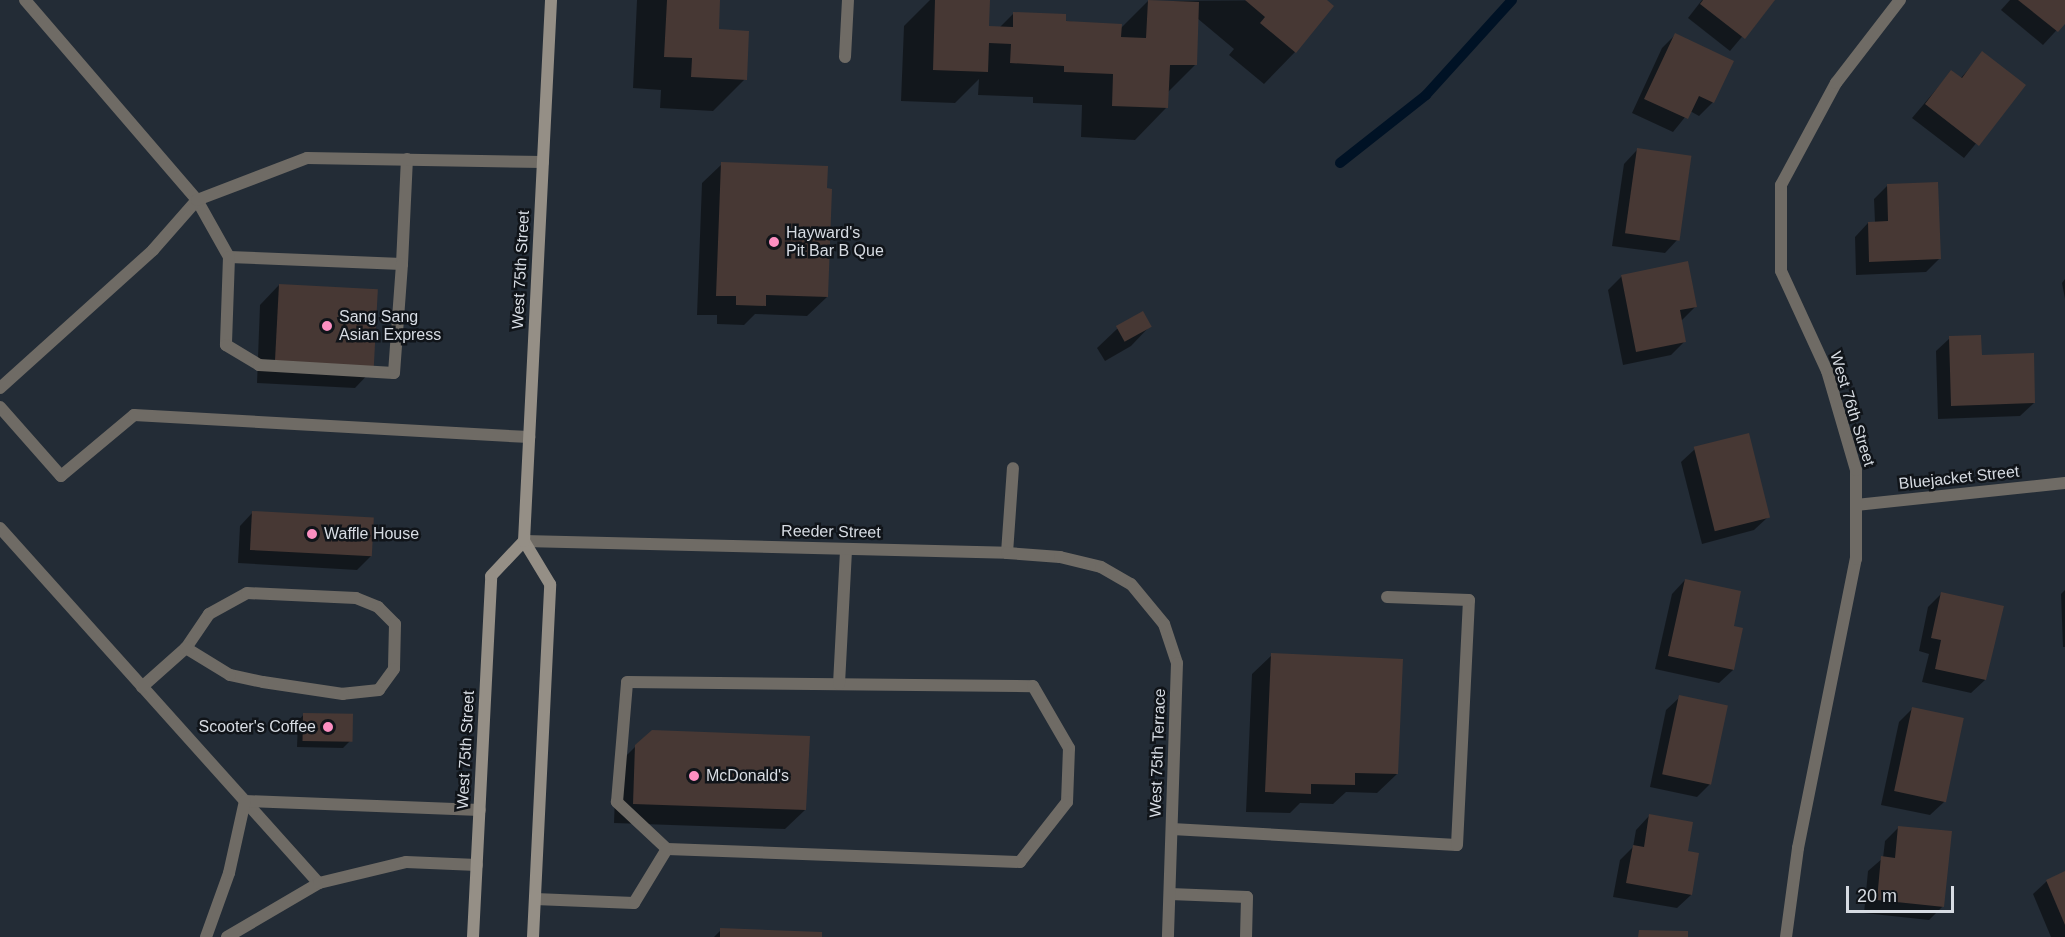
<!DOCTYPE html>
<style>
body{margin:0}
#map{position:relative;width:2065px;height:937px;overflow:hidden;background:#232c36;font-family:Arial,sans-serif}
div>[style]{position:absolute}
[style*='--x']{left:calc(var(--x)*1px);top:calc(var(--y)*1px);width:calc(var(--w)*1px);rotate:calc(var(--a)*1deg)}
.shadow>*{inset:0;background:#0007}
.stream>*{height:10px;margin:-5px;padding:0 5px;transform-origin:5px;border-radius:5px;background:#001225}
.building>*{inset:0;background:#473834;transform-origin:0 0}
.lane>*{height:12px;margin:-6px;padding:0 6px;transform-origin:6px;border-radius:6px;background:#6f6b65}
.street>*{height:12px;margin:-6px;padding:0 6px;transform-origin:6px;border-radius:6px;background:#6f6b65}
.secondary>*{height:12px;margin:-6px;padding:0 6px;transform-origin:6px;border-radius:6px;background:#958f86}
.dots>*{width:16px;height:16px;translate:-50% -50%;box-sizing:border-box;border:3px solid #101419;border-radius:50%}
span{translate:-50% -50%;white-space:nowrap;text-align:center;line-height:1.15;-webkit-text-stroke:5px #101419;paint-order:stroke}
.poi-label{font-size:16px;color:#d7dce3}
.left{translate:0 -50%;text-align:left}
.right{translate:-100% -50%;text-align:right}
.street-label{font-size:16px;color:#d7dce3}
.scale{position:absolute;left:1846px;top:886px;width:108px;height:27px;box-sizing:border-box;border:3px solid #d7dce3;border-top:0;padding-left:8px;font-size:18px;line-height:21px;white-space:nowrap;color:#d7dce3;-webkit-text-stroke:4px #101419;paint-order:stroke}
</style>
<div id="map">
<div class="shadow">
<i style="clip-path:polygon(637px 0,719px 0,718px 31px,745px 79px,713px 111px,660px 108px,661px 90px,633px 88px)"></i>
<i style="clip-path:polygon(930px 0,989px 0,988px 27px,999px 28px,1014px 13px,1120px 29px,1148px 1px,1324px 0,1295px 52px,1264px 84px,1229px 55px,1234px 49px,1197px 18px,1195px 65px,1167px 93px,1166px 108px,1135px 140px,1081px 137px,1082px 105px,1033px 103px,1033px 97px,978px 95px,979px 79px,955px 103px,901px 101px,904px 26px)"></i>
<i style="clip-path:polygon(1702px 0,1773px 0,1730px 51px,1688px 18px)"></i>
<i style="clip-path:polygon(2010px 0,2065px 0,2065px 21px,2043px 45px,2001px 10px)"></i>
<i style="clip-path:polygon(1676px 34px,1713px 102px,1699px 116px,1690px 111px,1673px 132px,1632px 113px,1662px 48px)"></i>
<i style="clip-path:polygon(1983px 53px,2024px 85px,1964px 158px,1912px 118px,1951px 72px,1960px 79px)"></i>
<i style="clip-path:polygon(1637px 150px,1678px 239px,1665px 253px,1612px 246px,1624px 164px)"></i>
<i style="clip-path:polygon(722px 164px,827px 297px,807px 316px,755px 314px,744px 325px,717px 324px,717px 315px,697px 315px,702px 183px)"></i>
<i style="clip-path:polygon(1887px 186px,1940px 258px,1926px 272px,1856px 275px,1855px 237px,1868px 223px,1875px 223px,1874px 199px)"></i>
<i style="clip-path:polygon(1622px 276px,1695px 307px,1681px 321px,1685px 341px,1671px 355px,1623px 365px,1608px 290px)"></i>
<i style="clip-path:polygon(2065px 279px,2065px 299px,2062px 283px)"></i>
<i style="clip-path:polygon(279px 285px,374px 368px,355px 388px,257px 383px,260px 305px)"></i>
<i style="clip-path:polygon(1143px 314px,1150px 326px,1131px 346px,1105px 361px,1097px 348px,1117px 329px)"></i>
<i style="clip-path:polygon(1950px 338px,1980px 357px,2034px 403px,2020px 416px,1938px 419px,1936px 351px)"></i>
<i style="clip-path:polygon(1695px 449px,1768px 517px,1754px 530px,1702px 544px,1681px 462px)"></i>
<i style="clip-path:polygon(253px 512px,371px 556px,357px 570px,238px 563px,240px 526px)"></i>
<i style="clip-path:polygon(1685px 580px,1732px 627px,1733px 670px,1719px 683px,1655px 669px,1672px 594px)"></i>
<i style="clip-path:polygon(2065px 590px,2065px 647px,2063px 647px,2061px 594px)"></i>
<i style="clip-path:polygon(1942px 593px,1985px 680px,1971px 693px,1922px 682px,1929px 654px,1919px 651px,1928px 607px)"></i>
<i style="clip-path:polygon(1272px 655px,1397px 774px,1377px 793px,1346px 792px,1333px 804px,1300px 803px,1290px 813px,1246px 812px,1252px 674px)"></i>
<i style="clip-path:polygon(1680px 697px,1710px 784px,1697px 797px,1650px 787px,1666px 710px)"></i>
<i style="clip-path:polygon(1913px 708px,1944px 802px,1930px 815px,1881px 805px,1899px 722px)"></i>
<i style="clip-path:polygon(304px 714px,350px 741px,343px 748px,297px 747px,298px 721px)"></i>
<i style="clip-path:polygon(636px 746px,805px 810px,785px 829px,614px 823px,616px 766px)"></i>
<i style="clip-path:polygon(1649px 816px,1686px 852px,1691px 895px,1677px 908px,1613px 897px,1620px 860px,1633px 847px,1636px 830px)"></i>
<i style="clip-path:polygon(1899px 827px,1943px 906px,1929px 920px,1864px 913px,1868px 871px,1883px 858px,1885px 841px)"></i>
<i style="clip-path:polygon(2065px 873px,2065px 937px,2051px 937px,2033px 894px,2047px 881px)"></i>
<i style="clip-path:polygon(721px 930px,820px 937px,714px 937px)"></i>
</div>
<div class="stream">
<i style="--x:1340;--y:163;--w:110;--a:-38.3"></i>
<i style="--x:1426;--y:95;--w:128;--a:-47.8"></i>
</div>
<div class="building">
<i style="clip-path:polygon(667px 0,720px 0,719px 29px,749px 31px,747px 80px,691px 77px,692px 58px,664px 57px)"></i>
<i style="clip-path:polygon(935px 0,990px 0,989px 26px,1013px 27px,1013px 12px,1066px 14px,1066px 21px,1122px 24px,1121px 37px,1146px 38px,1148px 0,1199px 2px,1197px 65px,1170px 65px,1168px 108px,1112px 106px,1113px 74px,1064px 72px,1064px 66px,1010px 63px,1011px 44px,989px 43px,988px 72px,933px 70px)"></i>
<i style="clip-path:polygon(1245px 0,1327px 0,1334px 6px,1296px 53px,1260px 23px,1265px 17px)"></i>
<i style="clip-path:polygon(1703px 0,1775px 0,1745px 39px,1700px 4px)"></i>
<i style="clip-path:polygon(2018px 0,2065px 0,2065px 24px,2058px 32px)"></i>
<i style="clip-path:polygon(1675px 33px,1734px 61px,1714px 103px,1699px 96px,1688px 119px,1644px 99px)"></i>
<i style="clip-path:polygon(1982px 51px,2026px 85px,1979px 146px,1925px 104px,1951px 70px,1962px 78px)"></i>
<i style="left:1637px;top:148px;width:55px;height:86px;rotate:8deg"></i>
<i style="clip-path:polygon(721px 162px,828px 166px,827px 188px,832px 189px,828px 297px,766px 295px,766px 306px,736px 305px,736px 296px,716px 296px)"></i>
<i style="clip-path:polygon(1938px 182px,1941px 259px,1869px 262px,1868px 222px,1888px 221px,1887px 184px)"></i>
<i style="clip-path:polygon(1688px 261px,1697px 307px,1680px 310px,1686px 342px,1636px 352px,1621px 275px)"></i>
<i style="left:279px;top:284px;width:99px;height:80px;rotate:3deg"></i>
<i style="left:1143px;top:311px;width:18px;height:31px;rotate:61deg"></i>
<i style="clip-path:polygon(1981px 335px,1982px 355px,2034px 353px,2035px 403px,1951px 406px,1949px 336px)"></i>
<i style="left:1749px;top:433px;width:87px;height:57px;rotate:76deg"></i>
<i style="left:252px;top:511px;width:122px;height:39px;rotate:3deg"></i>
<i style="clip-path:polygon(1685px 579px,1741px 591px,1734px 626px,1743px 628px,1734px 670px,1668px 656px)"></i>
<i style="clip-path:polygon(1941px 592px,2004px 606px,1986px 680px,1935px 669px,1941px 640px,1931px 638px)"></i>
<i style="clip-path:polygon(1271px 653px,1403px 659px,1398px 774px,1355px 773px,1355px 785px,1311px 784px,1311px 794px,1265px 792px)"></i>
<i style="left:1679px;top:695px;width:50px;height:81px;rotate:12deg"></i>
<i style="left:1912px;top:707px;width:53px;height:86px;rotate:12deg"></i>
<i style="left:303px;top:713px;width:50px;height:28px;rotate:1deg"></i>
<i style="clip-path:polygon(652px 730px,810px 736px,806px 810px,633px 804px,635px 745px)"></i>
<i style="clip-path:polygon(1649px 814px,1693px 822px,1688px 851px,1699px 853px,1692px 895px,1626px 883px,1633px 845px,1644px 847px)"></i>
<i style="clip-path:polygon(1898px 826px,1952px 831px,1944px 907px,1877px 900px,1881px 856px,1895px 858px)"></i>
<i style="clip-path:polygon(2065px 871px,2065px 925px,2046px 880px)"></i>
<i style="clip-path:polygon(720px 928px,822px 932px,822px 937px,720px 937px)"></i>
<i style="clip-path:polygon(1639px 930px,1688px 931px,1688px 937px,1638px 937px)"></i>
</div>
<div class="lane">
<i style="--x:25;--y:0;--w:264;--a:49.3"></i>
<i style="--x:197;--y:200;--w:65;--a:60.7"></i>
<i style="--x:229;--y:257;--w:173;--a:2.3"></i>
<i style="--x:402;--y:264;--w:105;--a:-87.3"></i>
<i style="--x:229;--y:257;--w:88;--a:92"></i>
<i style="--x:226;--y:345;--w:39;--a:31"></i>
<i style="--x:259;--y:365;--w:135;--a:3.4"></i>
<i style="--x:394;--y:373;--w:109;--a:-85.8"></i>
<i style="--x:0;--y:388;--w:206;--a:-42"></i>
<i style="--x:153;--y:250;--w:67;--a:-48.7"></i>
<i style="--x:197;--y:200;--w:118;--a:-20.9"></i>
<i style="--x:307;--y:158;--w:236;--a:1"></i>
<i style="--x:0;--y:407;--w:92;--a:48.5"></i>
<i style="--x:61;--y:476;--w:95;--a:-39.9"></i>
<i style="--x:134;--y:415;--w:396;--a:3.2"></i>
<i style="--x:0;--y:528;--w:477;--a:48.1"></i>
<i style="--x:1007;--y:553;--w:85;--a:-86"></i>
<i style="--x:627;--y:682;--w:406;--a:0.6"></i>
<i style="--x:1033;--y:686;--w:72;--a:59.9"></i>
<i style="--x:1069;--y:748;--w:54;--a:92.1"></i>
<i style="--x:1067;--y:802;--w:76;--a:128.1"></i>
<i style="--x:1020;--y:862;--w:353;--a:-177.9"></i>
<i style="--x:667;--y:849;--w:69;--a:-136.8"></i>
<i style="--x:617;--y:802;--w:120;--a:-85.2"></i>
<i style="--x:839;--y:684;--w:135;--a:-87"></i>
<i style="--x:142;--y:687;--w:59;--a:-41.6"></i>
<i style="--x:186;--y:648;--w:41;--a:-55.9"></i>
<i style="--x:209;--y:614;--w:43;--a:-28.9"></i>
<i style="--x:247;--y:593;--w:109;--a:2.6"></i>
<i style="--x:356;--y:598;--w:24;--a:22"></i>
<i style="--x:378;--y:607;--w:24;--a:45"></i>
<i style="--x:395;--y:624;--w:45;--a:91.3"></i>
<i style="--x:394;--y:669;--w:26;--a:126"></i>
<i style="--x:379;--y:690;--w:36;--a:174"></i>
<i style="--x:343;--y:694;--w:81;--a:-171.5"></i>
<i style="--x:263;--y:682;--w:34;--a:-168"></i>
<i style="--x:230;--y:675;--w:52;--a:-148.5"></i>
<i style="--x:245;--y:801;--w:235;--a:2.2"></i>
<i style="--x:1172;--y:829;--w:285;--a:3.2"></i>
<i style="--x:1457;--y:845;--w:245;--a:-87.2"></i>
<i style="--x:1469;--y:600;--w:82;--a:-177.9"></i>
<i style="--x:1170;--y:894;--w:77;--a:2.2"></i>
<i style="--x:1247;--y:897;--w:40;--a:91.4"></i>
<i style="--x:535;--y:899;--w:99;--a:2.3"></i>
<i style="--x:634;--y:903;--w:63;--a:-58.6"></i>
<i style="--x:206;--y:937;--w:68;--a:-70.2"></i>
<i style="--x:229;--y:873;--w:74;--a:-77.5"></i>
<i style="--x:227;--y:937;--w:107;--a:-30.4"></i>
<i style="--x:319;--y:883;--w:89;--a:-13.6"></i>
<i style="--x:406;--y:862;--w:71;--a:2.4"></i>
</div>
<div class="street">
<i style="--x:845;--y:57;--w:57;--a:-87"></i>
<i style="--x:1856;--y:505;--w:210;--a:-6"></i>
<i style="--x:524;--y:541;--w:483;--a:1.4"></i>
<i style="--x:1007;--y:553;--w:53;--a:4.3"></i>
<i style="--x:1060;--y:557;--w:42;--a:13.7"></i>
<i style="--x:1101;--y:567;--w:34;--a:30"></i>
<i style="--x:1131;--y:584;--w:52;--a:50.5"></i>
<i style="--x:1164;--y:624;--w:41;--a:71.6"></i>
<i style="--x:1177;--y:663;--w:274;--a:91.9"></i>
<i style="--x:1786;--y:937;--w:90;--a:-82.3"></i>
<i style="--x:1798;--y:848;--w:295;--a:-78.7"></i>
<i style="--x:1856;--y:559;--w:89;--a:-90"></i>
<i style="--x:1856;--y:470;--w:103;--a:-106.3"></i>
<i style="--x:1827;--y:371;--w:110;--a:-114.7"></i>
<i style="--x:1781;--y:271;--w:86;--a:-90"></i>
<i style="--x:1781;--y:185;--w:116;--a:-61.7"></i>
<i style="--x:1836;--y:83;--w:105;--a:-52.4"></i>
</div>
<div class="secondary">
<i style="--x:473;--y:937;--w:361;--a:-87.1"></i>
<i style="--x:491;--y:576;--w:48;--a:-46.7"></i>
<i style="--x:533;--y:937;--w:353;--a:-87.2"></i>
<i style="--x:550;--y:584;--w:50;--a:-121.2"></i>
<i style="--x:524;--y:541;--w:542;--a:-87.14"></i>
</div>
<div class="dots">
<i style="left:774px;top:242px;background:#fc8fc1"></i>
<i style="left:327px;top:326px;background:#fc8fc1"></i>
<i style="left:312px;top:534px;background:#fc8fc1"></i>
<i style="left:328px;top:727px;background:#fc8fc1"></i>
<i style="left:694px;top:776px;background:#fc8fc1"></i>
</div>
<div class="poi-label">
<span class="left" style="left:786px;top:242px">Hayward's<br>Pit Bar B Que</span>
<span class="left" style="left:339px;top:326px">Sang Sang<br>Asian Express</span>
<span class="left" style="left:324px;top:534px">Waffle House</span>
<span class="right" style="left:316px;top:727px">Scooter's Coffee</span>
<span class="left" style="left:706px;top:776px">McDonald's</span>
</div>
<div class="street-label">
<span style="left:521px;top:270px;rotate:-87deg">West 75th Street</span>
<span style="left:1852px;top:409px;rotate:73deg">West 76th Street</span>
<span style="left:1959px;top:478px;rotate:-6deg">Bluejacket Street</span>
<span style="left:831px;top:532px;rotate:1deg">Reeder Street</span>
<span style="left:466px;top:750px;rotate:-87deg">West 75th Street</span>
<span style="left:1158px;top:753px;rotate:-88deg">West 75th Terrace</span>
</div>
<div class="scale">20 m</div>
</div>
